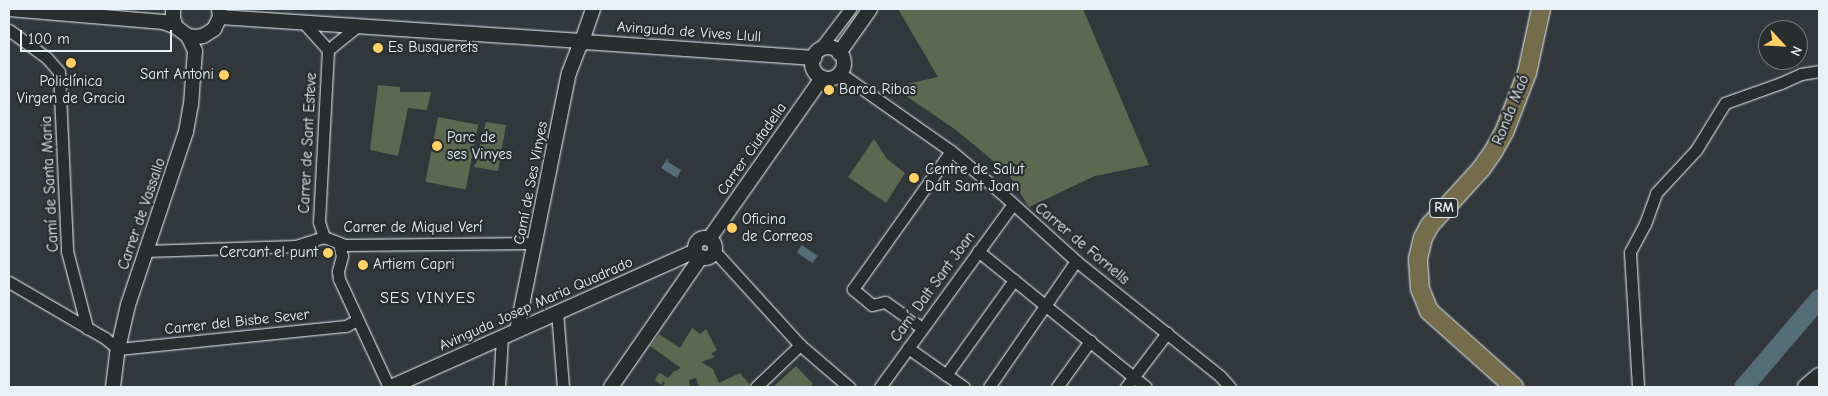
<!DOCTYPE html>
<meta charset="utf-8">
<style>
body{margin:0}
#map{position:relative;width:1828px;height:396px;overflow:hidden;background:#32373b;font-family:"Comic Neue",sans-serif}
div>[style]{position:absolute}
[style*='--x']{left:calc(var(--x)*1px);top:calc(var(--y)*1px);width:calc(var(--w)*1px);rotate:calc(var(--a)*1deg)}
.green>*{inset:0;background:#5c6850;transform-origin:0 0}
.water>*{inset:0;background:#556d79;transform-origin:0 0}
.river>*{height:19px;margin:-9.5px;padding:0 9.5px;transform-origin:9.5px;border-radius:9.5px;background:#556d79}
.roads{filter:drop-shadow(0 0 1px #e8f1f8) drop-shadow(0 0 1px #e8f1f8)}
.minor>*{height:11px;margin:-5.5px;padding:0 5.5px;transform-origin:5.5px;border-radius:5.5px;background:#2a2d2e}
.tertiary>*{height:14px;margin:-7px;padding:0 7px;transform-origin:7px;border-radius:7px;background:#2a2d2e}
.tertiary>.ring{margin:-7px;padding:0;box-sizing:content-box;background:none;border:14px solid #2a2d2e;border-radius:50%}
.secondary>*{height:16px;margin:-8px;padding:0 8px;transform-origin:8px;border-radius:8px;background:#2a2d2e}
.primary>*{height:18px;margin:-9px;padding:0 9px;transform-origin:9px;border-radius:9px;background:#746c4b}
.dots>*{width:14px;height:14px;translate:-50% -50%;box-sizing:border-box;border:2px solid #2a2d2e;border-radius:50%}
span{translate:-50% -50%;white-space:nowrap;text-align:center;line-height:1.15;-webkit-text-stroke:4.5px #2a2d2e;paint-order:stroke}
.shield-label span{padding:1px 4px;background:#2a2d2e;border:1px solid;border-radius:4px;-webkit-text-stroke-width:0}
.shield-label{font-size:14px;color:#e8f1f8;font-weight:700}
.street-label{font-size:15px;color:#e8f1f8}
.poi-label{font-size:15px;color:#e8f1f8}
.left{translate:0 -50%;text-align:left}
.right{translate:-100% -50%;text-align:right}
.neighbourhood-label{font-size:16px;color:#e8f1f8;letter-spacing:1px}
.frame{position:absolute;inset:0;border:10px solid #e8f1f8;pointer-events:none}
.north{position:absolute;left:1758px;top:20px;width:50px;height:50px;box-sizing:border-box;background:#2a2d2e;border:1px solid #767b7f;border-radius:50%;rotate:115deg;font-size:14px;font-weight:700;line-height:20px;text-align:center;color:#e8f1f8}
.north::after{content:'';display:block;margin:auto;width:18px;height:22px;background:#ffd166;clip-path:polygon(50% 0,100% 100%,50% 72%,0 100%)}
.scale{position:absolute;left:20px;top:30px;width:152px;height:22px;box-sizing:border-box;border:2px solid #e8f1f8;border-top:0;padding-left:6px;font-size:15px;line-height:18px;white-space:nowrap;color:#e8f1f8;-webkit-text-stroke:4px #2a2d2e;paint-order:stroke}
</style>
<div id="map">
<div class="green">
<i style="clip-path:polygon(898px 9px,1083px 9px,1149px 165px,1095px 176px,1029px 207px,1008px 173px,956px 130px,893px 87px,938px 77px)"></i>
<i style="clip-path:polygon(378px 85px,400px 87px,400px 92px,431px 92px,427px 110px,408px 108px,398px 156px,370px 150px)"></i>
<i style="left:438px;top:117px;width:41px;height:66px;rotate:11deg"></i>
<i style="clip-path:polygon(486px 122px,506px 125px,498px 171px,474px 167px)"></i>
<i style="clip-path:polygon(874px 139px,887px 159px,905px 173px,886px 203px,848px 177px)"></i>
<i style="clip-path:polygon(692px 328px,700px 334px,706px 329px,717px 350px,711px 354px,715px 357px,701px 362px,713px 369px,719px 383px,740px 373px,750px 385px,748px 387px,699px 387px,696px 378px,689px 380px,690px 386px,687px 387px,662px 387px,665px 383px,663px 381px,661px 385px,655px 380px,658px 374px,660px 373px,668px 378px,673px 372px,681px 368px,650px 346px,659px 334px,680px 348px)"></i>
<i style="clip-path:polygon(796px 366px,813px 384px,810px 387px,773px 387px)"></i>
</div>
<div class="water">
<i style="clip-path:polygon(668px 158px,668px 162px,681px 170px,677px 178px,661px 168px)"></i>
<i style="left:802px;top:245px;width:19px;height:9px;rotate:35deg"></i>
</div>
<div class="river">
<i style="--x:1743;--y:387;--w:117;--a:-49.5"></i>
</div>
<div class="roads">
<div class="minor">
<i style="--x:303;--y:22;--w:38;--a:48"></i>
<i style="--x:328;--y:50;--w:172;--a:93"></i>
<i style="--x:319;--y:222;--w:16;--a:72"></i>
<i style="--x:9;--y:30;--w:47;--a:36.4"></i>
<i style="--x:47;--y:58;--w:18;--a:49"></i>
<i style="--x:59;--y:72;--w:179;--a:87.4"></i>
<i style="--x:67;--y:251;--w:80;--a:75.4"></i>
<i style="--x:328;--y:50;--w:38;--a:-39"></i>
<i style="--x:818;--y:51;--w:53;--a:-52.7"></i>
<i style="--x:840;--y:73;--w:136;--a:35.1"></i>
<i style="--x:951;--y:151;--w:64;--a:39.9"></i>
<i style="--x:1000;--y:192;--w:103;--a:42.2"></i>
<i style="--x:1076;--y:261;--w:184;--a:38.6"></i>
<i style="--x:1220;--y:376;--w:15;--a:48"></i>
<i style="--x:339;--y:244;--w:12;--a:76"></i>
<i style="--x:342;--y:256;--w:16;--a:105"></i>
<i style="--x:338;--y:271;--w:8;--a:83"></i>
<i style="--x:339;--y:279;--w:119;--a:65.2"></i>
<i style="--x:145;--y:251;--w:151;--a:-1.9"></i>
<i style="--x:296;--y:246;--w:29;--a:-18"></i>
<i style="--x:324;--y:237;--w:22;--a:21"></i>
<i style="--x:345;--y:245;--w:190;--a:-0.6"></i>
<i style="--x:978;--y:251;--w:216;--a:39"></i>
<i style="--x:714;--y:253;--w:6;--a:31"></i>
<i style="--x:719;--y:256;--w:120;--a:47.7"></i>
<i style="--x:800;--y:345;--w:65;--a:40.6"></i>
<i style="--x:9;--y:282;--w:111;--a:30.3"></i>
<i style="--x:105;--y:338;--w:17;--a:40"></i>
<i style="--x:118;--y:349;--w:229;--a:-5.8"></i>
<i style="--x:346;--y:326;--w:13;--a:-29"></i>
<i style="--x:557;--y:311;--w:76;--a:85.5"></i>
<i style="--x:922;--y:328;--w:45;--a:-144.9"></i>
<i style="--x:885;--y:302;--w:13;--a:167"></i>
<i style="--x:872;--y:305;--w:25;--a:-140"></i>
<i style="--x:853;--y:289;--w:169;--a:-54.6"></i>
<i style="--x:908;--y:348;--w:68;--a:34.9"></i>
<i style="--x:946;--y:375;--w:117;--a:-54.4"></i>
<i style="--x:499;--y:387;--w:50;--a:-86.6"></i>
<i style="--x:756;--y:387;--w:61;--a:-43.7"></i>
<i style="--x:880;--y:387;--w:225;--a:-54"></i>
<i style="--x:989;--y:387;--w:153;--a:-55.4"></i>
<i style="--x:1057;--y:387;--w:57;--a:-54.3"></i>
<i style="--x:1126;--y:387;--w:68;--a:-52.8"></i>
<i style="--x:1638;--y:387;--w:135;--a:-93.4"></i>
<i style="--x:1630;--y:252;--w:32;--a:-62"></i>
<i style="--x:1645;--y:224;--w:33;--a:-70"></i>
<i style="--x:1656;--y:193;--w:59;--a:-47.1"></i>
<i style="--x:1696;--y:150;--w:55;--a:-58.3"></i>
<i style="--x:1725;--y:103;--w:59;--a:-19.7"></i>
<i style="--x:1781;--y:83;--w:22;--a:-24"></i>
<i style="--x:1801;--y:74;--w:18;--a:-9"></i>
</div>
<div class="tertiary">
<i style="--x:9;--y:9;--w:155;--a:4.8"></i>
<i style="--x:163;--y:22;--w:14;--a:21"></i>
<i style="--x:173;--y:9;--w:9;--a:90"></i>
<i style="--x:173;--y:18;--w:9;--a:72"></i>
<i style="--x:176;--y:27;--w:15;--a:37"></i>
<i style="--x:188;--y:36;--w:8;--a:7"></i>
<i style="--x:196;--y:37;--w:7;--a:-8"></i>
<i style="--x:203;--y:36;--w:13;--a:-32"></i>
<i style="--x:214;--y:29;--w:13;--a:-63"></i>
<i style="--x:220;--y:17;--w:8;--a:-97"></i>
<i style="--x:220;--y:17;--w:358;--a:3.8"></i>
<i style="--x:577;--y:41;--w:5;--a:53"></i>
<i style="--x:580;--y:45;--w:6;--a:-31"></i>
<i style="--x:583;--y:38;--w:31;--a:-71"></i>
<i style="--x:585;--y:42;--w:230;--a:4"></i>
<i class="ring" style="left:812px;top:47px;width:18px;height:18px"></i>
<i style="--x:839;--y:53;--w:54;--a:-54.8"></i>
<i class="ring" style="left:695px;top:238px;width:6px;height:6px"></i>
<i style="--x:709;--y:239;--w:197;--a:-54.9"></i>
<i style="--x:517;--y:330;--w:262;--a:-78.6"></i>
<i style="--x:569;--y:73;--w:30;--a:-69"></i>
<i style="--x:113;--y:387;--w:38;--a:-83"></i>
<i style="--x:118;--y:349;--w:45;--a:-77.2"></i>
<i style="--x:128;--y:305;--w:182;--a:-71.5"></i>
<i style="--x:186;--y:132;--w:27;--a:-80"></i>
<i style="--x:191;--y:105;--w:54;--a:-85.8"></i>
<i style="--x:195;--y:51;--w:17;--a:-115"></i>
<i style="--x:391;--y:387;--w:333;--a:-24.1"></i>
<i style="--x:611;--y:387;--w:158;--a:-55.3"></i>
</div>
<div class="secondary">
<i style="--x:1806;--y:387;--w:17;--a:-40"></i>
</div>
<div class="primary">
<i style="--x:1514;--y:387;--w:114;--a:-138.2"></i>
<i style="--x:1429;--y:311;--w:24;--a:-112"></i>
<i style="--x:1420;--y:289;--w:30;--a:-94"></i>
<i style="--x:1418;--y:259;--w:22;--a:-77"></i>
<i style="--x:1423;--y:238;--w:15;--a:-62"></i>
<i style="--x:1430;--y:225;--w:76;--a:-47.7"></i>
<i style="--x:1481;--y:169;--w:21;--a:-55"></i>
<i style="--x:1493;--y:152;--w:25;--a:-61"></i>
<i style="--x:1505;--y:130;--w:61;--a:-68.9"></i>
<i style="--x:1527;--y:73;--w:66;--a:-77.7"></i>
</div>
</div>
<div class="dots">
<i style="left:378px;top:48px;background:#ffd166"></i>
<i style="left:71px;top:63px;background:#ffd166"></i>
<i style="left:224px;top:75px;background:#ffd166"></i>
<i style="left:829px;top:90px;background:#ffd166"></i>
<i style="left:437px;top:146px;background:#ffd166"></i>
<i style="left:914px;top:178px;background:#ffd166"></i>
<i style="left:732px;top:228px;background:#ffd166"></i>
<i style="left:328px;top:253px;background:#ffd166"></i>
<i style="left:363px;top:265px;background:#ffd166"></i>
</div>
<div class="shield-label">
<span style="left:1444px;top:208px">RM</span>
</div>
<div class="street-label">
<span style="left:689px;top:32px;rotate:4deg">Avinguda de Vives Llull</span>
<span style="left:1511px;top:110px;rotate:-68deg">Ronda Maó</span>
<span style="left:308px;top:143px;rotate:-87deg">Carrer de Sant Esteve</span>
<span style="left:752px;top:149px;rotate:-55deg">Carrer Ciutadella</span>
<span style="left:531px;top:183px;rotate:-79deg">Camí de Ses Vinyes</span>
<span style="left:50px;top:184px;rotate:-93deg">Camí de Santa Maria</span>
<span style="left:142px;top:214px;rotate:-71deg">Carrer de Vassallo</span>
<span style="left:413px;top:228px">Carrer de Miquel Verí</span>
<span style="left:1082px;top:244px;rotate:40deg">Carrer de Fornells</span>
<span style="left:933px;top:287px;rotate:-54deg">Camí Dalt Sant Joan</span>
<span style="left:536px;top:304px;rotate:-24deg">Avinguda Josep Maria Quadrado</span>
<span style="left:237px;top:322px;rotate:-6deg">Carrer del Bisbe Sever</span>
</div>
<div class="poi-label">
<span class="left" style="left:388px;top:48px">Es Busquerets</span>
<span class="right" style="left:214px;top:75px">Sant Antoni</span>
<span style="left:71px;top:90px">Policlínica<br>Virgen de Gracia</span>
<span class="left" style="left:839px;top:90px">Barca Ribas</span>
<span class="left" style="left:447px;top:146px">Parc de<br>ses Vinyes</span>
<span class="left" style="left:925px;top:178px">Centre de Salut<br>Dalt Sant Joan</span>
<span class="left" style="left:742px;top:228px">Oficina<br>de Correos</span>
<span class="right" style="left:318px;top:253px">Cercant el punt</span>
<span class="left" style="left:373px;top:265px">Artiem Capri</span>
</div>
<div class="neighbourhood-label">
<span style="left:428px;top:298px">SES VINYES</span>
</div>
<div class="frame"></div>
<div class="north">N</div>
<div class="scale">100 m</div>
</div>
